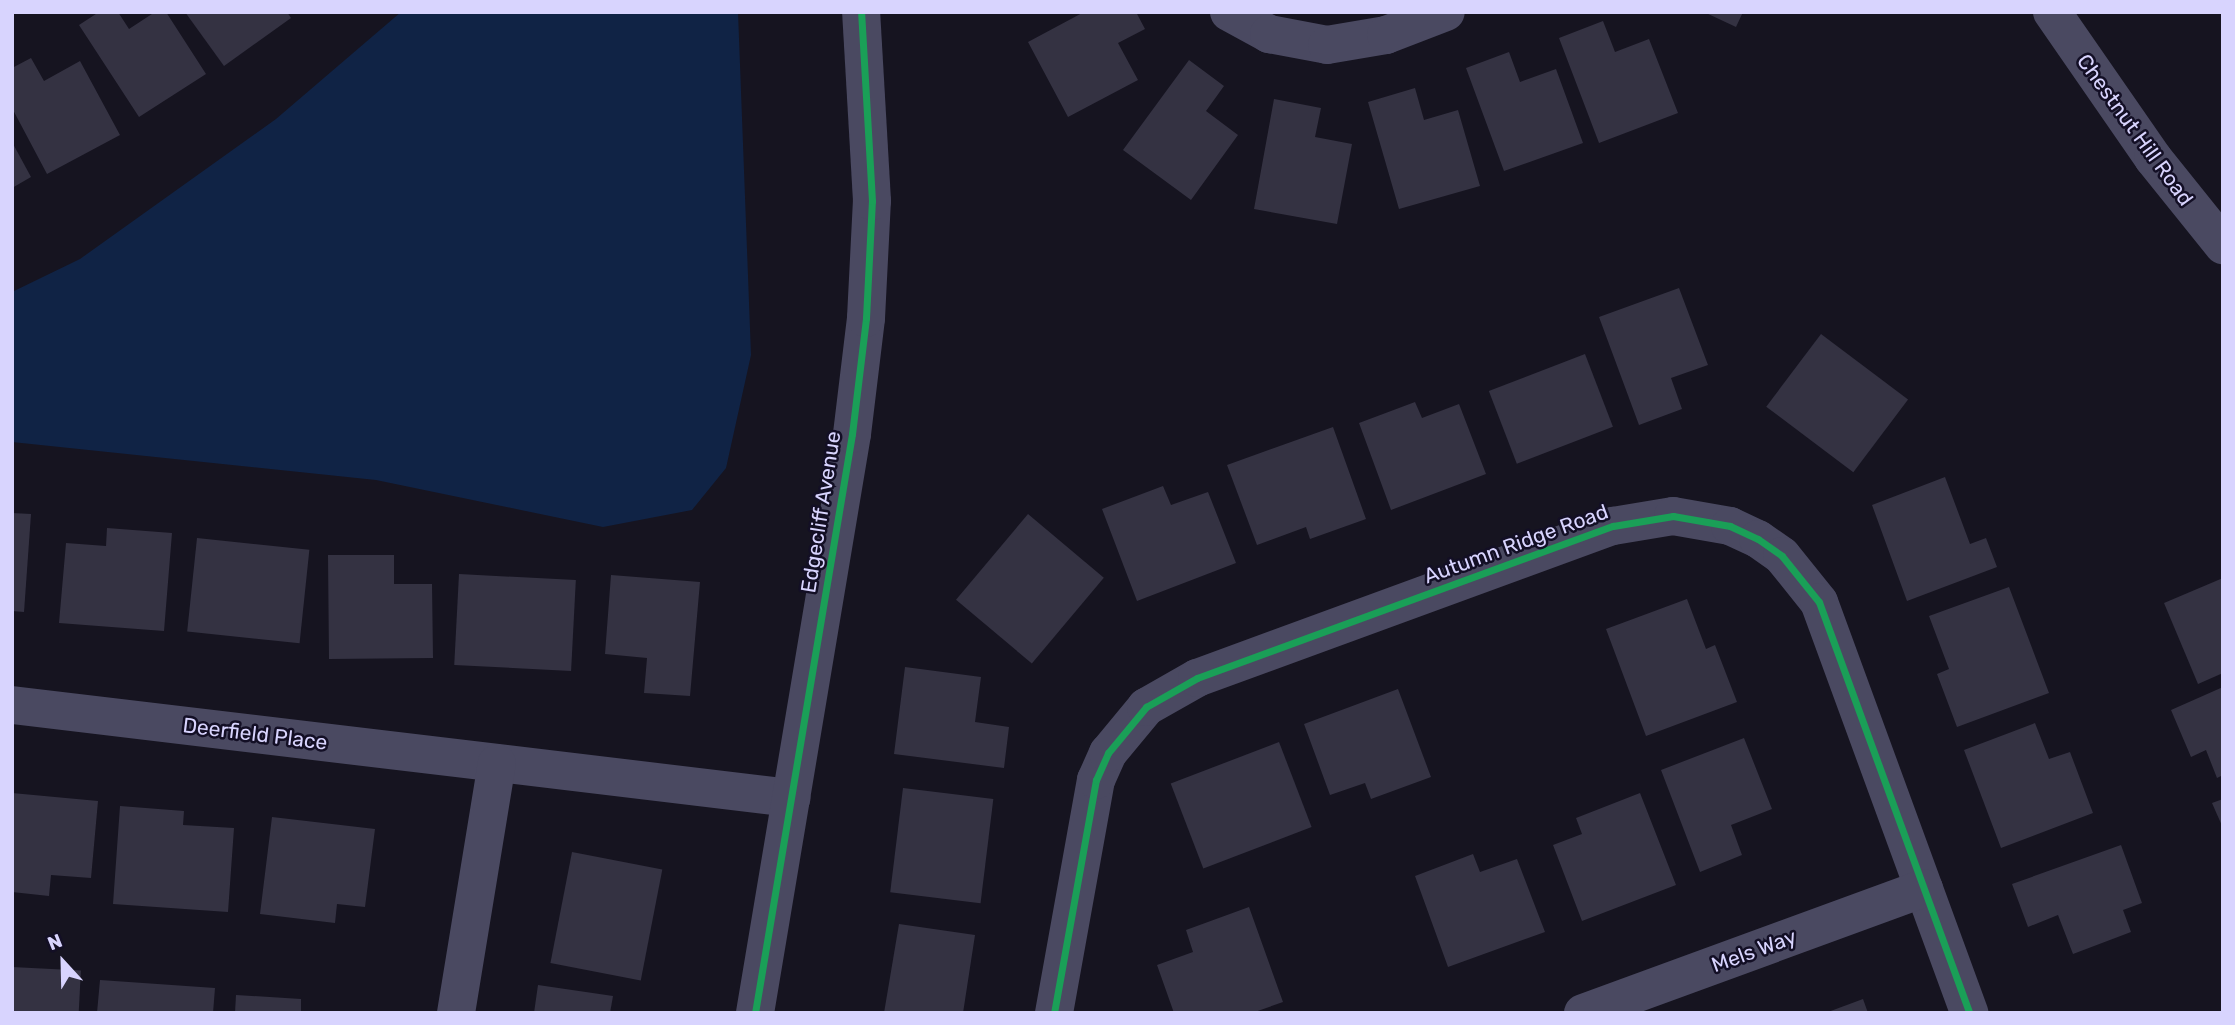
<!DOCTYPE html>
<style>
body{margin:0}
#map{position:relative;width:2235px;height:1025px;overflow:hidden;background:#161420;font-family:Rubik,sans-serif}
div>[style]{position:absolute}
[style*='--x']{left:calc(var(--x)*1px);top:calc(var(--y)*1px);width:calc(var(--w)*1px);rotate:calc(var(--a)*1deg)}
.water>*{inset:0;background:#102345}
.building>*{inset:0;background:#343242;transform-origin:0 0}
.minor>*{height:38px;margin:-19px;padding:0 19px;transform-origin:19px;border-radius:19px;background:#4a4961}
.cycleway>*{height:7px;margin:-3.5px;padding:0 3.5px;transform-origin:3.5px;border-radius:3.5px;background:#1a9f57}
span{translate:-50% -50%;white-space:nowrap;text-align:center;line-height:1.15;-webkit-text-stroke:5px #130f25;paint-order:stroke}
.street-label{font-size:21px;color:#d8d4fe}
.frame{position:absolute;inset:0;border:14px solid #d8d4fe;pointer-events:none}
.north{position:absolute;left:28px;top:927px;width:70px;height:70px;-webkit-text-stroke:5px #130f25;paint-order:stroke;rotate:338deg;font-size:19px;font-weight:700;line-height:28px;text-align:center;color:#d8d4fe}
.north::after{content:'';display:block;margin:auto;width:24px;height:32px;background:#d8d4fe;clip-path:polygon(50% 0,100% 100%,50% 72%,0 100%)}
</style>
<div id="map">
<div class="water">
<i style="clip-path:polygon(401px 12px,738px 12px,751px 355px,726px 468px,692px 510px,603px 527px,376px 480px,12px 442px,12px 292px,80px 259px,276px 119px)"></i>
</div>
<div class="building">
<i style="clip-path:polygon(99px 12px,118px 12px,129px 29px,155px 12px,166px 12px,206px 74px,139px 117px,79px 25px)"></i>
<i style="clip-path:polygon(185px 12px,287px 12px,291px 18px,224px 66px)"></i>
<i style="clip-path:polygon(1084px 12px,1136px 12px,1145px 29px,1118px 43px,1138px 80px,1068px 117px,1028px 42px)"></i>
<i style="clip-path:polygon(1704px 12px,1743px 12px,1736px 27px)"></i>
<i style="clip-path:polygon(1603px 21px,1615px 52px,1649px 39px,1678px 113px,1599px 143px,1559px 38px)"></i>
<i style="clip-path:polygon(1509px 52px,1520px 82px,1556px 69px,1583px 143px,1504px 171px,1466px 68px)"></i>
<i style="clip-path:polygon(31px 58px,44px 81px,80px 61px,120px 135px,47px 174px,12px 108px,12px 68px)"></i>
<i style="clip-path:polygon(1189px 60px,1224px 86px,1206px 111px,1238px 135px,1191px 200px,1123px 150px)"></i>
<i style="clip-path:polygon(1415px 88px,1424px 120px,1458px 110px,1480px 186px,1399px 209px,1368px 102px)"></i>
<i style="clip-path:polygon(1274px 99px,1321px 108px,1315px 137px,1352px 144px,1337px 224px,1254px 209px)"></i>
<i style="clip-path:polygon(12px 142px,31px 177px,12px 188px)"></i>
<i style="clip-path:polygon(1679px 288px,1708px 365px,1671px 378px,1682px 409px,1639px 425px,1599px 317px)"></i>
<i style="left:1821px;top:334px;width:109px;height:91px;rotate:37deg"></i>
<i style="left:1585px;top:354px;width:78px;height:103px;rotate:69deg"></i>
<i style="clip-path:polygon(1415px 402px,1422px 418px,1459px 404px,1486px 474px,1391px 510px,1359px 423px)"></i>
<i style="clip-path:polygon(1333px 427px,1366px 519px,1310px 539px,1306px 527px,1257px 545px,1227px 465px)"></i>
<i style="clip-path:polygon(1945px 477px,1970px 544px,1986px 538px,1997px 567px,1907px 601px,1872px 505px)"></i>
<i style="clip-path:polygon(1163px 486px,1171px 505px,1208px 492px,1236px 563px,1137px 601px,1102px 509px)"></i>
<i style="clip-path:polygon(12px 513px,31px 514px,24px 612px,12px 611px)"></i>
<i style="left:1028px;top:514px;width:99px;height:112px;rotate:40deg"></i>
<i style="clip-path:polygon(107px 528px,172px 533px,164px 631px,59px 623px,66px 543px,106px 546px)"></i>
<i style="left:197px;top:538px;width:113px;height:94px;rotate:6deg"></i>
<i style="clip-path:polygon(328px 555px,394px 555px,394px 584px,432px 584px,433px 658px,329px 659px)"></i>
<i style="left:459px;top:574px;width:117px;height:91px;rotate:3deg"></i>
<i style="clip-path:polygon(611px 575px,700px 582px,690px 696px,644px 693px,647px 658px,605px 654px)"></i>
<i style="clip-path:polygon(2223px 578px,2223px 673px,2198px 684px,2164px 603px)"></i>
<i style="clip-path:polygon(2009px 587px,2049px 693px,1957px 727px,1937px 674px,1949px 669px,1929px 616px)"></i>
<i style="clip-path:polygon(1687px 599px,1706px 649px,1715px 645px,1737px 702px,1646px 736px,1606px 629px)"></i>
<i style="clip-path:polygon(905px 667px,981px 677px,975px 722px,1009px 727px,1004px 768px,894px 754px)"></i>
<i style="clip-path:polygon(2223px 687px,2223px 775px,2217px 778px,2206px 750px,2191px 757px,2171px 710px)"></i>
<i style="clip-path:polygon(1398px 689px,1431px 777px,1371px 799px,1365px 783px,1330px 795px,1304px 724px)"></i>
<i style="clip-path:polygon(2035px 723px,2049px 759px,2070px 752px,2093px 813px,2001px 848px,1964px 750px)"></i>
<i style="clip-path:polygon(1744px 738px,1772px 809px,1731px 825px,1742px 855px,1700px 872px,1661px 770px)"></i>
<i style="left:1279px;top:742px;width:91px;height:116px;rotate:69deg"></i>
<i style="left:903px;top:788px;width:91px;height:105px;rotate:7deg"></i>
<i style="clip-path:polygon(12px 793px,98px 801px,91px 878px,51px 875px,49px 896px,12px 892px)"></i>
<i style="clip-path:polygon(1640px 793px,1676px 885px,1582px 921px,1553px 845px,1582px 834px,1576px 818px)"></i>
<i style="clip-path:polygon(2223px 799px,2223px 828px,2212px 803px)"></i>
<i style="clip-path:polygon(120px 806px,184px 811px,183px 825px,234px 828px,228px 912px,113px 904px)"></i>
<i style="clip-path:polygon(272px 817px,375px 829px,365px 907px,337px 904px,335px 923px,260px 914px)"></i>
<i style="clip-path:polygon(2121px 845px,2142px 903px,2123px 910px,2131px 932px,2073px 954px,2058px 915px,2028px 927px,2012px 884px)"></i>
<i style="left:572px;top:852px;width:92px;height:113px;rotate:11deg"></i>
<i style="clip-path:polygon(1473px 854px,1480px 872px,1517px 859px,1545px 932px,1448px 967px,1415px 876px)"></i>
<i style="clip-path:polygon(1249px 907px,1283px 1002px,1252px 1013px,1174px 1013px,1157px 965px,1193px 952px,1186px 930px)"></i>
<i style="clip-path:polygon(899px 924px,975px 935px,963px 1013px,884px 1013px)"></i>
<i style="left:12px;top:967px;width:69px;height:46px;rotate:3deg"></i>
<i style="clip-path:polygon(100px 980px,215px 988px,213px 1013px,97px 1013px)"></i>
<i style="clip-path:polygon(538px 985px,613px 996px,610px 1013px,534px 1013px)"></i>
<i style="clip-path:polygon(236px 995px,301px 999px,301px 1013px,235px 1013px)"></i>
<i style="clip-path:polygon(1863px 999px,1868px 1013px,1828px 1013px,1828px 1012px)"></i>
</div>
<div class="minor">
<i style="--x:1229;--y:12;--w:46;--a:28.8"></i>
<i style="--x:1269;--y:34;--w:59;--a:10.7"></i>
<i style="--x:1327;--y:45;--w:60;--a:-9.6"></i>
<i style="--x:1386;--y:35;--w:64;--a:-21"></i>
<i style="--x:2052;--y:12;--w:178;--a:55.3"></i>
<i style="--x:2153;--y:158;--w:112;--a:51.2"></i>
<i style="--x:12;--y:705;--w:785;--a:6.81"></i>
<i style="--x:456;--y:1013;--w:253;--a:-80.7"></i>
<i style="--x:755;--y:1013;--w:587;--a:-80.49"></i>
<i style="--x:852;--y:434;--w:117;--a:-83.1"></i>
<i style="--x:866;--y:318;--w:117;--a:-87.1"></i>
<i style="--x:872;--y:201;--w:189;--a:-93.3"></i>
<i style="--x:1054;--y:1013;--w:237;--a:-79.8"></i>
<i style="--x:1096;--y:780;--w:30;--a:-66"></i>
<i style="--x:1108;--y:753;--w:60;--a:-50.4"></i>
<i style="--x:1146;--y:707;--w:59;--a:-29.6"></i>
<i style="--x:1197;--y:678;--w:443;--a:-20.1"></i>
<i style="--x:1613;--y:526;--w:61;--a:-9.5"></i>
<i style="--x:1673;--y:516;--w:58;--a:10"></i>
<i style="--x:1730;--y:526;--w:31;--a:25"></i>
<i style="--x:1758;--y:539;--w:29;--a:35"></i>
<i style="--x:1782;--y:556;--w:59;--a:51.2"></i>
<i style="--x:1819;--y:602;--w:438;--a:69.9"></i>
<i style="--x:1583;--y:1013;--w:363;--a:-20.1"></i>
</div>
<div class="cycleway">
<i style="--x:755;--y:1013;--w:587;--a:-80.49"></i>
<i style="--x:852;--y:434;--w:117;--a:-83.1"></i>
<i style="--x:866;--y:318;--w:117;--a:-87.1"></i>
<i style="--x:872;--y:201;--w:189;--a:-93.3"></i>
<i style="--x:1054;--y:1013;--w:237;--a:-79.8"></i>
<i style="--x:1096;--y:780;--w:30;--a:-66"></i>
<i style="--x:1108;--y:753;--w:60;--a:-50.4"></i>
<i style="--x:1146;--y:707;--w:59;--a:-29.6"></i>
<i style="--x:1197;--y:678;--w:443;--a:-20.1"></i>
<i style="--x:1613;--y:526;--w:61;--a:-9.5"></i>
<i style="--x:1673;--y:516;--w:58;--a:10"></i>
<i style="--x:1730;--y:526;--w:31;--a:25"></i>
<i style="--x:1758;--y:539;--w:29;--a:35"></i>
<i style="--x:1782;--y:556;--w:59;--a:51.2"></i>
<i style="--x:1819;--y:602;--w:438;--a:69.9"></i>
</div>
<div class="street-label">
<span style="left:2135px;top:130px;rotate:54deg">Chestnut Hill Road</span>
<span style="left:821px;top:512px;rotate:-81deg">Edgecliff Avenue</span>
<span style="left:1516px;top:544px;rotate:-20deg">Autumn Ridge Road</span>
<span style="left:255px;top:734px;rotate:7deg">Deerfield Place</span>
<span style="left:1754px;top:951px;rotate:-20deg">Mels Way</span>
</div>
<div class="frame"></div>
<div class="north">N</div>
</div>
